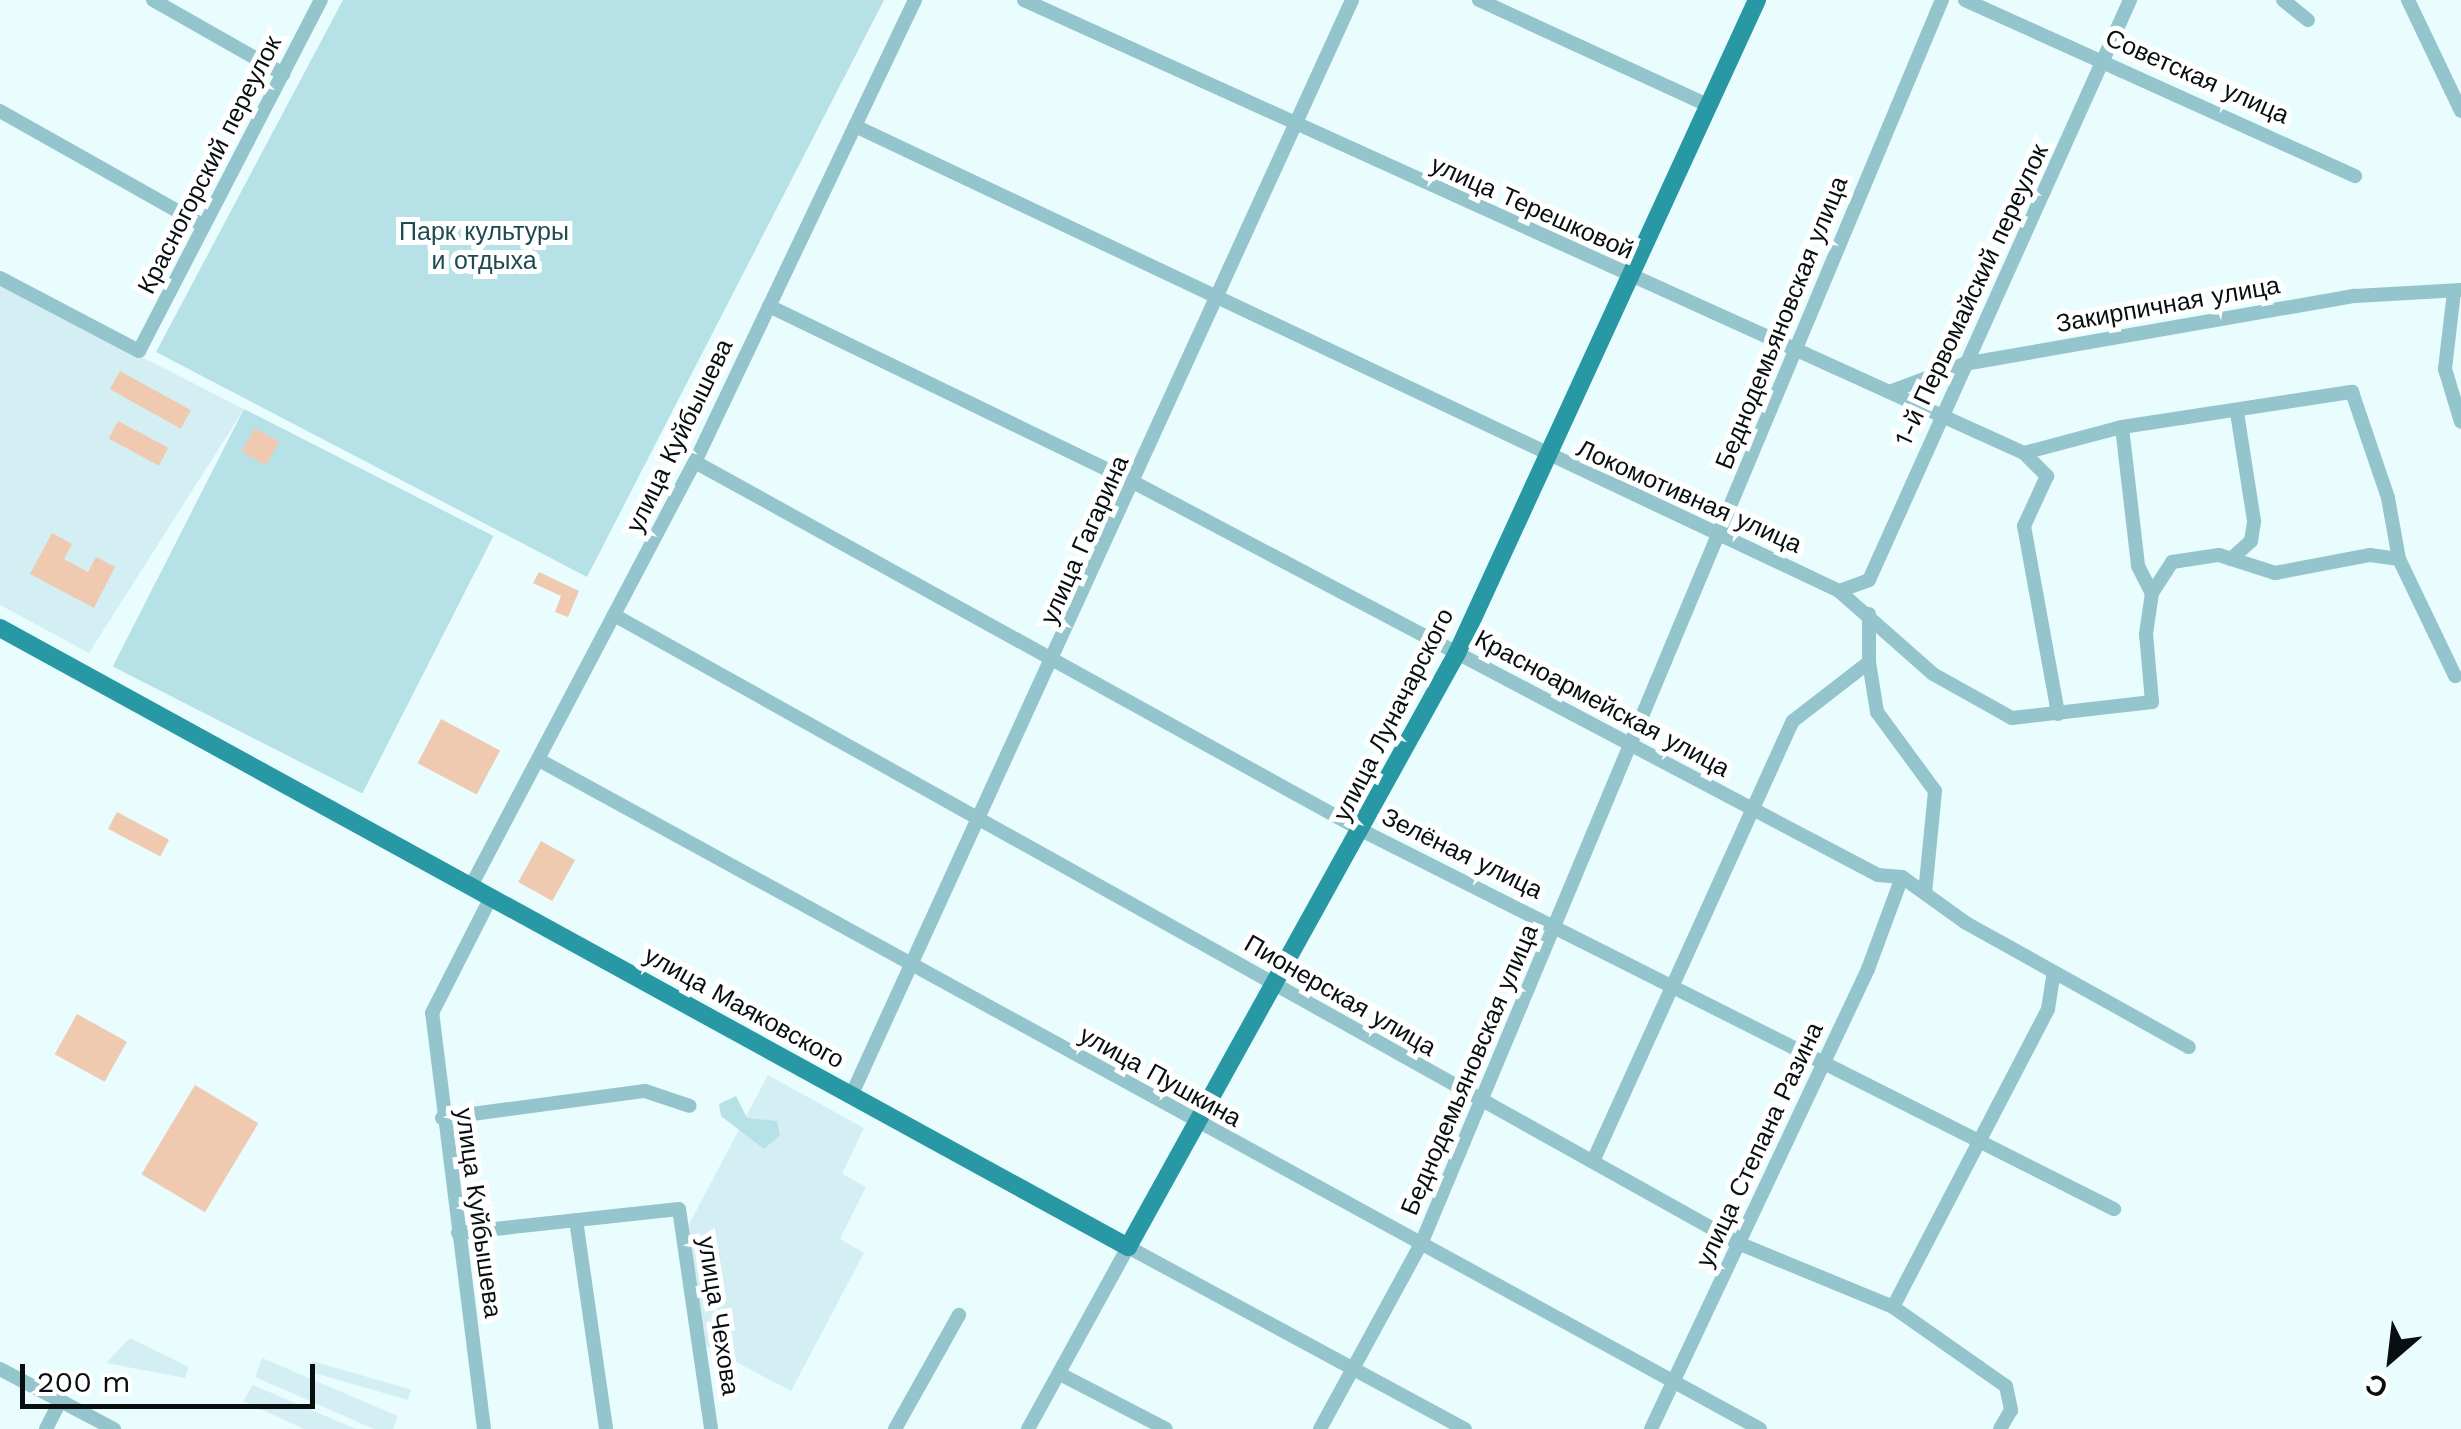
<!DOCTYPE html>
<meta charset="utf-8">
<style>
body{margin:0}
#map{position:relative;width:2461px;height:1429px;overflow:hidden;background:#e9fcfe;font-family:"Work Sans",sans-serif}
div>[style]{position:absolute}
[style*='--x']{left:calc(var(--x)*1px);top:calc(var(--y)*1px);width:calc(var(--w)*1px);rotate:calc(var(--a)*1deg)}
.built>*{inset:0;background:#d4eff3;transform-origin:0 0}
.green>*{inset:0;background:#b6e1e7;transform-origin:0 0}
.building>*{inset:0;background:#efcab1;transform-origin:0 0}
.minor>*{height:14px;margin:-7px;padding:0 7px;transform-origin:7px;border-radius:7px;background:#94c4cc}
.major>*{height:18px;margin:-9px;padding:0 9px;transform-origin:9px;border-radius:9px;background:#2998a5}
span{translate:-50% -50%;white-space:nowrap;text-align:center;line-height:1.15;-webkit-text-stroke:10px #fff;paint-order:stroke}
.street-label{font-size:25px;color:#090f10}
.park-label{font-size:25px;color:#1d4b51}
.north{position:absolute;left:2341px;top:1309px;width:100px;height:100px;-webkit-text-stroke:8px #fff;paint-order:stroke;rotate:208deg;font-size:28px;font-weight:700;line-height:40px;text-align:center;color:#090f10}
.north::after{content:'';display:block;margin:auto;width:35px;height:45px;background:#090f10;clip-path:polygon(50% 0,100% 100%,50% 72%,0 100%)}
.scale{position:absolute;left:20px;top:1364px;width:295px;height:45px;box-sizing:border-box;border:5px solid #090f10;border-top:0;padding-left:12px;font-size:30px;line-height:35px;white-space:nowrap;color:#090f10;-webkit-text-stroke:8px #fff;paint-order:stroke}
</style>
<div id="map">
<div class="built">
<i style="clip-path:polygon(0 285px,244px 409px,89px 653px,0 605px)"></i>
<i style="clip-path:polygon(768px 1075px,864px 1128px,842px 1174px,866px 1187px,840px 1239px,864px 1253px,791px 1391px,704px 1345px,688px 1226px)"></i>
<i style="clip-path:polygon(130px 1338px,189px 1367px,185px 1378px,106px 1363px)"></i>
<i style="clip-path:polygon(262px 1358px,398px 1416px,393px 1429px,374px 1429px,255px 1377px)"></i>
<i style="left:312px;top:1361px;width:103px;height:11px;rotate:16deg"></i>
<i style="clip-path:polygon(253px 1385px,356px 1429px,304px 1429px,243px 1401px)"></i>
</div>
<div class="green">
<i style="clip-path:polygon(343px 0,884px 0,587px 577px,156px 352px)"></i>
<i style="left:244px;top:409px;width:280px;height:289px;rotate:27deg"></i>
<i style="clip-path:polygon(736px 1096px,747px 1118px,777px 1121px,780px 1135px,764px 1149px,721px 1116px,719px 1104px)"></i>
</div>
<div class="building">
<i style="left:120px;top:371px;width:81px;height:21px;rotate:29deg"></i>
<i style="left:118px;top:421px;width:57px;height:20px;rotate:28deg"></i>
<i style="left:255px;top:428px;width:28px;height:27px;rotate:30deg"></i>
<i style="clip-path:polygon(52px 533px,72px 544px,64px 559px,88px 572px,96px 557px,115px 567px,94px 608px,30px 574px)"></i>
<i style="clip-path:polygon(539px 572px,579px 591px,568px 617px,555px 612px,561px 596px,533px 583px)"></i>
<i style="left:441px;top:719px;width:67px;height:50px;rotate:28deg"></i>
<i style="left:117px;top:812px;width:59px;height:19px;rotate:28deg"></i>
<i style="left:541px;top:841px;width:39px;height:47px;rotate:29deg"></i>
<i style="left:77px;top:1014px;width:57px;height:46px;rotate:29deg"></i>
<i style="left:195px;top:1085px;width:74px;height:104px;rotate:31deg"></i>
</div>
<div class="minor">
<i style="--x:153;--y:0;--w:150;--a:29.6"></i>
<i style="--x:1024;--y:0;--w:1098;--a:24.37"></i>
<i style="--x:2024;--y:453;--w:33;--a:45"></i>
<i style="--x:2047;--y:476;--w:55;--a:114.7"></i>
<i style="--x:2024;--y:526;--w:191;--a:79.7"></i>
<i style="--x:1479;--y:0;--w:253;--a:24.7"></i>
<i style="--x:1965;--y:0;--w:428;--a:24.3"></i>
<i style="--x:2283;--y:0;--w:32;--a:39"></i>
<i style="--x:2408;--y:0;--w:123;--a:64.5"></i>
<i style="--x:0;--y:111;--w:234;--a:29.4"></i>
<i style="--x:855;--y:126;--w:1088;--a:25.29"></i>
<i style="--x:1839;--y:591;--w:125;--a:41.4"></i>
<i style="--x:1933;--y:674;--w:90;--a:29.1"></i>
<i style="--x:2012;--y:718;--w:141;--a:-6.5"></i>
<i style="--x:2152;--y:702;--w:68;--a:-95"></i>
<i style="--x:2146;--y:634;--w:41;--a:-81.7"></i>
<i style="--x:2152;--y:593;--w:37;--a:-57"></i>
<i style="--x:2172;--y:562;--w:48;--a:-8.5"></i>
<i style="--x:2219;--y:555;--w:59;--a:17.8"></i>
<i style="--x:2275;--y:573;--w:97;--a:-10.7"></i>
<i style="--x:2370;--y:555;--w:29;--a:8"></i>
<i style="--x:0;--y:278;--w:157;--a:27.7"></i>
<i style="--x:139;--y:351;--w:395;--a:-62.6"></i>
<i style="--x:2454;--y:292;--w:78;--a:96.7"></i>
<i style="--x:2445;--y:369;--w:55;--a:73.2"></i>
<i style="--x:769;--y:306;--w:407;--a:25.8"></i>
<i style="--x:1135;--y:483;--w:840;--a:27.82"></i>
<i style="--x:1878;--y:875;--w:24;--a:5"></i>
<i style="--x:1902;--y:877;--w:79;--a:35.7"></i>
<i style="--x:1966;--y:923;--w:255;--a:29.1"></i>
<i style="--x:1889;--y:392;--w:80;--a:-20.5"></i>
<i style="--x:1964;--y:364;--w:397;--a:-9.9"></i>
<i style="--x:2355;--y:296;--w:106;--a:-3.2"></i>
<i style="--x:2122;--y:427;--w:233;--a:-8.7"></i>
<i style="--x:2352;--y:392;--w:112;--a:71.2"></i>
<i style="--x:2388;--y:498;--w:62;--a:79.8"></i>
<i style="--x:2399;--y:559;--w:130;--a:64.4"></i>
<i style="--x:2024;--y:453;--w:101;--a:-14.9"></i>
<i style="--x:2122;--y:427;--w:140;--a:83.4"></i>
<i style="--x:2138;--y:566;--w:30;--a:63"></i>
<i style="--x:695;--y:462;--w:763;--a:28.92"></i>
<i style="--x:1363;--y:831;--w:841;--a:26.72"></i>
<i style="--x:2231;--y:559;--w:27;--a:-42"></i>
<i style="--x:2251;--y:541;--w:20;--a:-81"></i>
<i style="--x:2254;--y:521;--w:110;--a:-98.9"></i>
<i style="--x:1839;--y:591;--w:32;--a:-20"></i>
<i style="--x:1869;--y:580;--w:636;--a:-65.77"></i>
<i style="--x:614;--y:615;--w:1288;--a:29.19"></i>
<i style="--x:1738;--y:1243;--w:168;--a:22.4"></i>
<i style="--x:1893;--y:1307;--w:138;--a:35"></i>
<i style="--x:2006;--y:1386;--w:25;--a:78"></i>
<i style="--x:2011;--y:1410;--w:22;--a:120"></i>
<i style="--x:1869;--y:662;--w:51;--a:80.9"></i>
<i style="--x:1877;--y:712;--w:98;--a:53.7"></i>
<i style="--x:1935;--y:791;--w:102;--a:95.6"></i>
<i style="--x:541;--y:761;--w:1390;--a:28.72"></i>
<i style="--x:471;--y:886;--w:480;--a:-62.2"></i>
<i style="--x:695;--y:462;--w:512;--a:-64.54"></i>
<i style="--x:851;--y:1096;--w:1205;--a:-65.43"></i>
<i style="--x:442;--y:1118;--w:205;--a:-7.6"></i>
<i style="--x:645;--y:1091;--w:47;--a:18.4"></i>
<i style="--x:1594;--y:1159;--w:481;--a:-65.6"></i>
<i style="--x:1793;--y:721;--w:96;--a:-37.8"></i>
<i style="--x:1869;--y:662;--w:48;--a:-90"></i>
<i style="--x:576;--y:1220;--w:211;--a:81.8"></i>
<i style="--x:458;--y:1233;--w:222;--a:-6.2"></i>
<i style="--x:679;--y:1209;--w:222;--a:81.7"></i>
<i style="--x:1893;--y:1307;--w:336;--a:-62.5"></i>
<i style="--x:2048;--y:1009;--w:37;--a:-81"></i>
<i style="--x:0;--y:1369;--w:129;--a:27.8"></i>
<i style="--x:1060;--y:1374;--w:119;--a:27.4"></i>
<i style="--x:46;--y:1429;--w:33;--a:-63"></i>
<i style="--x:484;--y:1429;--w:419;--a:-97.1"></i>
<i style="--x:432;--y:1013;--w:130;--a:-63"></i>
<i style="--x:895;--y:1429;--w:131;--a:-60.7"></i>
<i style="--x:1028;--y:1429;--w:208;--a:-61.2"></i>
<i style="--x:1128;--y:1247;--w:383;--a:28.4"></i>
<i style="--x:1320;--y:1429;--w:211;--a:-61.4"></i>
<i style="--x:1421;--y:1244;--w:1349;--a:-67.28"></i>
<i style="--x:1651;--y:1429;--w:509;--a:-64.74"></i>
<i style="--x:1868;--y:969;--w:98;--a:-69.7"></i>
</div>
<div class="major">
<i style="--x:0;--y:628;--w:1287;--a:28.76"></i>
<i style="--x:1128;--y:1247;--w:679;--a:-61.02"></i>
<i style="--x:1457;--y:653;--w:719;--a:-65.33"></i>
</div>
<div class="street-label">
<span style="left:2197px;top:77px;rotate:24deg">Советская улица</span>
<span style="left:210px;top:165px;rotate:-63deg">Красногорский переулок</span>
<span style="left:1532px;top:208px;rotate:24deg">улица Терешковой</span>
<span style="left:1972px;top:295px;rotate:-65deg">1-й Первомайский переулок</span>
<span style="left:2168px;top:305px;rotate:-10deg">Закирпичная улица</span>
<span style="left:1782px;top:323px;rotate:-68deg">Беднодемьяновская улица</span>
<span style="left:680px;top:436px;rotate:-64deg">улица Куйбышева</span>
<span style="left:1689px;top:497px;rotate:24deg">Локомотивная улица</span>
<span style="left:1085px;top:540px;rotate:-66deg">улица Гагарина</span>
<span style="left:1602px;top:704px;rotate:28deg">Красноармейская улица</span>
<span style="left:1394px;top:715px;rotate:-63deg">улица Луначарского</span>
<span style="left:1462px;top:854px;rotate:26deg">Зелёная улица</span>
<span style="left:1340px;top:996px;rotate:30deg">Пионерская улица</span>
<span style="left:744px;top:1008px;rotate:29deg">улица Маяковского</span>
<span style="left:1470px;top:1070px;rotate:-67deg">Беднодемьяновская улица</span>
<span style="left:1160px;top:1077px;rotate:29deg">улица Пушкина</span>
<span style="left:1760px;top:1145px;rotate:-65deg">улица Степана Разина</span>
<span style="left:478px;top:1213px;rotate:82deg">улица Куйбышева</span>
<span style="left:718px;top:1316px;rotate:81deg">улица Чехова</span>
</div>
<div class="park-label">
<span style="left:484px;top:247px">Парк культуры<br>и отдыха</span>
</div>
<div class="north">С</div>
<div class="scale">200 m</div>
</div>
